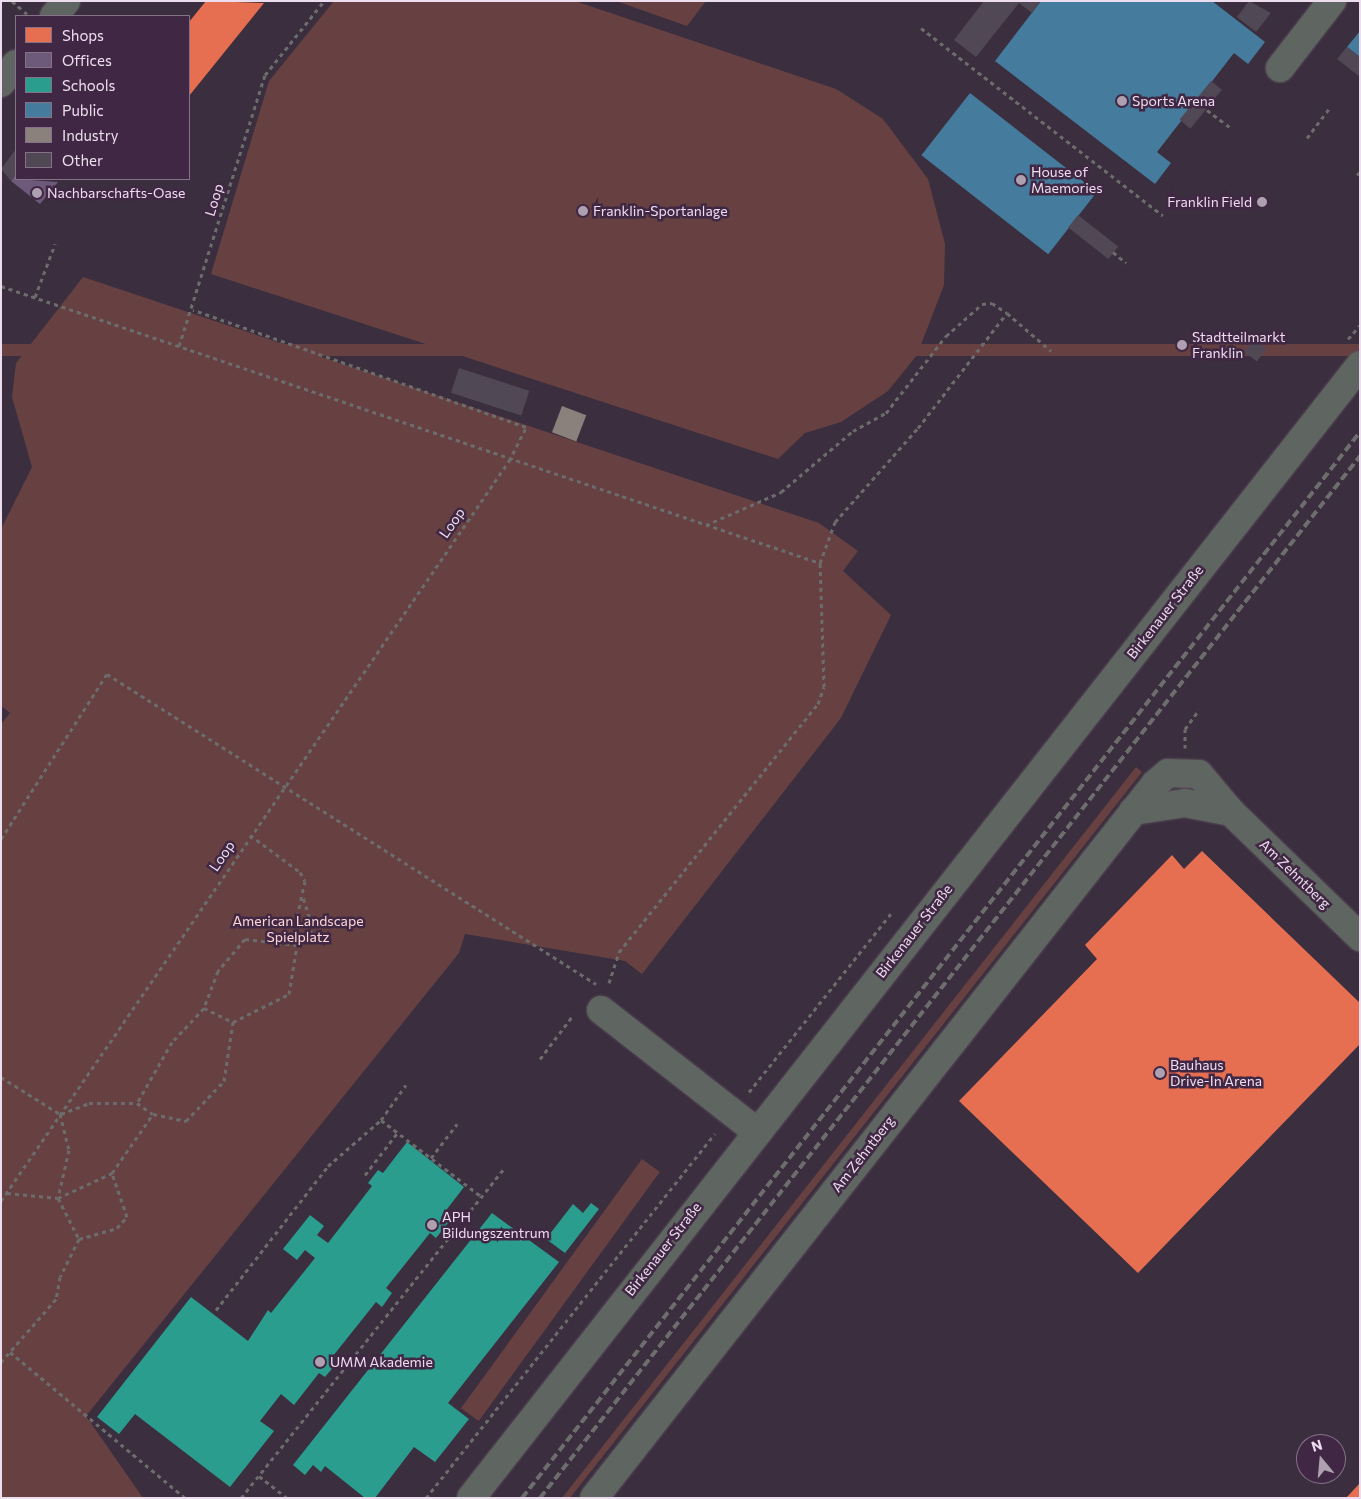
<!DOCTYPE html>
<meta charset="utf-8">
<style>
body{margin:0}
#map{position:relative;width:1361px;height:1499px;overflow:hidden;background:#3b2e3e;font-family:Commissioner,sans-serif}
div>[style]{position:absolute}
[style*='--x']{left:calc(var(--x)*1px);top:calc(var(--y)*1px);width:calc(var(--w)*1px);rotate:calc(var(--a)*1deg)}
.green>*{inset:0;background:#674141;transform-origin:0 0}
.shops>*{inset:0;background:#e76f51}
.offices>*{inset:0;background:#6d597a}
.schools>*{inset:0;background:#2a9d8f}
.public>*{inset:0;background:#457b9d;transform-origin:0 0}
.industry>*{inset:0;background:#8a817c;transform-origin:0 0}
.building>*{inset:0;background:#504855;transform-origin:0 0}
.path>*{height:3px;margin-top:-1.5px;transform-origin:0;background:repeating-linear-gradient(90deg,#6b6c6b 0 4px,transparent 0 8px)}
.roads{filter:drop-shadow(0 0 1px #574c59) drop-shadow(0 0 1px #574c59)}
.minor>*{height:28px;margin:-14px;padding:0 14px;transform-origin:14px;border-radius:14px;background:#5f6560}
.rail>*{height:4px;margin-top:-2px;transform-origin:0;background:repeating-linear-gradient(90deg,#6d6d6e 0 8px,transparent 0 12px)}
.dots>*{width:14px;height:14px;translate:-50% -50%;box-sizing:border-box;border:2px solid #402844;border-radius:50%}
span{translate:-50% -50%;white-space:nowrap;text-align:center;line-height:1.15;-webkit-text-stroke:5px #402844;paint-order:stroke}
.poi-label{font-size:14px;color:#eddeef}
.left{translate:0 -50%;text-align:left}
.right{translate:-100% -50%;text-align:right}
.street-label{font-size:14px;color:#eddeef}
.park-label{font-size:14px;color:#fed7d5}
.frame{position:absolute;inset:0;border:2px solid #eddeef;pointer-events:none}
.legend{position:absolute;left:15px;top:15px;width:175px;height:165px;box-sizing:border-box;background:#402844;border:1px solid #857188;margin:0;padding:6px 9px;list-style:none;font-size:15px;color:#eddeef}
.legend li{display:flex;align-items:center;gap:10px;height:25px}
.legend b{width:25px;border:1px solid #857188}
.north{position:absolute;left:1296px;top:1434px;width:50px;height:50px;box-sizing:border-box;background:#402844;border:1px solid #857188;border-radius:50%;rotate:343deg;font-size:14px;font-weight:700;line-height:20px;text-align:center;color:#eddeef}
.north::after{content:'';display:block;margin:auto;width:18px;height:22px;background:#afa0b1;clip-path:polygon(50% 0,100% 100%,50% 72%,0 100%)}
</style>
<div id="map">
<div class="green">
<i style="clip-path:polygon(334px 1px,575px 1px,836px 89px,883px 119px,928px 179px,945px 244px,944px 285px,917px 355px,888px 391px,841px 422px,805px 433px,778px 459px,211px 274px,269px 81px)"></i>
<i style="clip-path:polygon(616px 1px,706px 1px,687px 26px)"></i>
<i style="clip-path:polygon(83px 277px,819px 523px,858px 551px,843px 571px,891px 615px,841px 718px,642px 974px,625px 961px,465px 934px,459px 953px,86px 1416px,143px 1498px,1px 1498px,1px 724px,10px 713px,1px 706px,1px 529px,32px 467px,12px 397px,16px 363px)"></i>
<i style="left:1360px;top:344px;width:12px;height:1475px;rotate:90deg"></i>
<i style="clip-path:polygon(1136px 767px,1142px 772px,570px 1498px,562px 1498px)"></i>
<i style="left:642px;top:1159px;width:22px;height:308px;rotate:36deg"></i>
</div>
<div class="shops">
<i style="clip-path:polygon(206px 1px,264px 3px,189px 96px,189px 22px)"></i>
<i style="clip-path:polygon(1202px 851px,1360px 1003px,1360px 1044px,1138px 1273px,959px 1101px,1097px 959px,1085px 945px,1172px 855px,1184px 869px)"></i>
<i style="clip-path:polygon(1360px 1483px,1360px 1498px,1346px 1498px)"></i>
</div>
<div class="offices">
<i style="clip-path:polygon(16px 174px,16px 179px,58px 182px,40px 204px,11px 181px)"></i>
</div>
<div class="schools">
<i style="clip-path:polygon(407px 1142px,464px 1187px,441px 1217px,448px 1223px,436px 1238px,430px 1233px,386px 1288px,392px 1293px,382px 1307px,376px 1302px,329px 1361px,335px 1365px,325px 1377px,319px 1373px,294px 1405px,281px 1394px,260px 1421px,274px 1431px,230px 1487px,135px 1414px,119px 1434px,97px 1417px,191px 1297px,248px 1341px,268px 1310px,271px 1313px,315px 1258px,305px 1250px,297px 1260px,283px 1249px,310px 1215px,324px 1226px,317px 1235px,328px 1243px,372px 1186px,368px 1183px,378px 1170px,383px 1173px)"></i>
<i style="clip-path:polygon(591px 1203px,599px 1209px,565px 1253px,546px 1239px,573px 1204px,583px 1213px)"></i>
<i style="clip-path:polygon(492px 1213px,559px 1262px,448px 1403px,469px 1419px,435px 1462px,414px 1447px,375px 1498px,365px 1498px,325px 1466px,321px 1472px,313px 1465px,305px 1475px,293px 1465px)"></i>
</div>
<div class="public">
<i style="clip-path:polygon(1041px 1px,1212px 1px,1265px 42px,1248px 64px,1234px 53px,1157px 152px,1171px 163px,1155px 184px,995px 61px)"></i>
<i style="clip-path:polygon(1360px 31px,1360px 57px,1347px 47px)"></i>
<i style="left:970px;top:93px;width:161px;height:79px;rotate:38deg"></i>
</div>
<div class="industry">
<i style="left:562px;top:406px;width:26px;height:28px;rotate:21deg"></i>
</div>
<div class="building">
<i style="clip-path:polygon(984px 1px,1041px 1px,1032px 13px,1019px 3px,976px 57px,954px 40px)"></i>
<i style="clip-path:polygon(1249px 1px,1271px 13px,1256px 32px,1237px 17px)"></i>
<i style="clip-path:polygon(1347px 47px,1360px 57px,1360px 77px,1337px 59px)"></i>
<i style="left:1211px;top:81px;width:14px;height:50px;rotate:39deg"></i>
<i style="clip-path:polygon(16px 149px,16px 174px,11px 181px,1px 169px)"></i>
<i style="left:1078px;top:215px;width:51px;height:16px;rotate:38deg"></i>
<i style="left:1254px;top:339px;width:16px;height:16px;rotate:38deg"></i>
<i style="left:459px;top:368px;width:74px;height:26px;rotate:18deg"></i>
</div>
<div class="path">
<i style="--x:12;--y:1;--w:20;--a:41"></i>
<i style="--x:921;--y:28;--w:306;--a:37.8"></i>
<i style="--x:1207;--y:110;--w:31;--a:37"></i>
<i style="--x:1307;--y:138;--w:39;--a:-53"></i>
<i style="--x:1357;--y:175;--w:4;--a:-45"></i>
<i style="--x:1113;--y:252;--w:17;--a:40"></i>
<i style="--x:1;--y:286;--w:865;--a:18.69"></i>
<i style="--x:35;--y:297;--w:57;--a:-69.3"></i>
<i style="--x:1348;--y:339;--w:18;--a:-49"></i>
<i style="--x:179;--y:346;--w:284;--a:-72.4"></i>
<i style="--x:265;--y:75;--w:95;--a:-51.4"></i>
<i style="--x:706;--y:525;--w:82;--a:-23.7"></i>
<i style="--x:781;--y:492;--w:94;--a:-40.3"></i>
<i style="--x:853;--y:431;--w:38;--a:-29"></i>
<i style="--x:886;--y:413;--w:98;--a:-52.1"></i>
<i style="--x:946;--y:336;--w:48;--a:-41.6"></i>
<i style="--x:982;--y:304;--w:10;--a:-6"></i>
<i style="--x:992;--y:303;--w:18;--a:34"></i>
<i style="--x:1007;--y:313;--w:58;--a:40.8"></i>
<i style="--x:1185;--y:748;--w:19;--a:-90"></i>
<i style="--x:1185;--y:729;--w:24;--a:-54"></i>
<i style="--x:250;--y:835;--w:62;--a:36.5"></i>
<i style="--x:300;--y:872;--w:10;--a:61"></i>
<i style="--x:305;--y:881;--w:42;--a:102.4"></i>
<i style="--x:296;--y:922;--w:23;--a:88"></i>
<i style="--x:1;--y:839;--w:196;--a:-57.3"></i>
<i style="--x:107;--y:674;--w:579;--a:32.37"></i>
<i style="--x:298;--y:945;--w:17;--a:-40"></i>
<i style="--x:311;--y:934;--w:9;--a:-84"></i>
<i style="--x:312;--y:925;--w:29;--a:-108"></i>
<i style="--x:609;--y:983;--w:33;--a:-72"></i>
<i style="--x:619;--y:952;--w:318;--a:-51.3"></i>
<i style="--x:818;--y:704;--w:18;--a:-71"></i>
<i style="--x:824;--y:687;--w:124;--a:-91.8"></i>
<i style="--x:820;--y:563;--w:44;--a:-69.9"></i>
<i style="--x:835;--y:522;--w:125;--a:-48.6"></i>
<i style="--x:918;--y:428;--w:145;--a:-52.3"></i>
<i style="--x:204;--y:1008;--w:32;--a:26"></i>
<i style="--x:540;--y:1059;--w:56;--a:-52.9"></i>
<i style="--x:1;--y:1077;--w:70;--a:32.1"></i>
<i style="--x:60;--y:1114;--w:37;--a:76"></i>
<i style="--x:69;--y:1150;--w:49;--a:102.9"></i>
<i style="--x:58;--y:1198;--w:46;--a:62.9"></i>
<i style="--x:79;--y:1239;--w:42;--a:116.6"></i>
<i style="--x:60;--y:1277;--w:22;--a:100"></i>
<i style="--x:56;--y:1299;--w:84;--a:131.1"></i>
<i style="--x:749;--y:1092;--w:231;--a:-51.5"></i>
<i style="--x:61;--y:1114;--w:30;--a:-21"></i>
<i style="--x:89;--y:1103;--w:48;--a:0"></i>
<i style="--x:137;--y:1103;--w:19;--a:35"></i>
<i style="--x:153;--y:1114;--w:34;--a:12"></i>
<i style="--x:186;--y:1121;--w:55;--a:-46.5"></i>
<i style="--x:224;--y:1081;--w:60;--a:-81.3"></i>
<i style="--x:233;--y:1022;--w:63;--a:-26.6"></i>
<i style="--x:289;--y:994;--w:50;--a:-80.7"></i>
<i style="--x:297;--y:945;--w:52;--a:-173.4"></i>
<i style="--x:245;--y:939;--w:42;--a:130.2"></i>
<i style="--x:218;--y:971;--w:40;--a:111"></i>
<i style="--x:204;--y:1008;--w:47;--a:133.3"></i>
<i style="--x:172;--y:1042;--w:70;--a:119.8"></i>
<i style="--x:381;--y:1120;--w:127;--a:37.3"></i>
<i style="--x:431;--y:1158;--w:43;--a:-52.6"></i>
<i style="--x:365;--y:1175;--w:54;--a:-52.5"></i>
<i style="--x:7;--y:1193;--w:51;--a:5.6"></i>
<i style="--x:58;--y:1198;--w:60;--a:-24.8"></i>
<i style="--x:1;--y:1201;--w:898;--a:-55.53"></i>
<i style="--x:509;--y:461;--w:38;--a:-63"></i>
<i style="--x:526;--y:427;--w:353;--a:-160.6"></i>
<i style="--x:79;--y:1239;--w:40;--a:-16"></i>
<i style="--x:117;--y:1228;--w:15;--a:-48"></i>
<i style="--x:127;--y:1217;--w:46;--a:-108.8"></i>
<i style="--x:112;--y:1173;--w:72;--a:-55.2"></i>
<i style="--x:216;--y:1310;--w:182;--a:-52.1"></i>
<i style="--x:328;--y:1166;--w:70;--a:-41"></i>
<i style="--x:381;--y:1120;--w:43;--a:-54.5"></i>
<i style="--x:10;--y:1352;--w:228;--a:39.8"></i>
<i style="--x:259;--y:1476;--w:36;--a:38"></i>
<i style="--x:241;--y:1498;--w:421;--a:-51.4"></i>
<i style="--x:426;--y:1498;--w:465;--a:-51.6"></i>
</div>
<div class="roads">
<div class="minor">
<i style="--x:54;--y:16;--w:19;--a:-51"></i>
<i style="--x:1280;--y:68;--w:85;--a:-52.2"></i>
<i style="--x:1;--y:83;--w:24;--a:-52"></i>
<i style="--x:1133;--y:811;--w:53;--a:-8.7"></i>
<i style="--x:1185;--y:803;--w:47;--a:11.1"></i>
<i style="--x:601;--y:1010;--w:197;--a:38"></i>
<i style="--x:471;--y:1498;--w:1440;--a:-51.88"></i>
<i style="--x:594;--y:1498;--w:908;--a:-51.84"></i>
<i style="--x:1155;--y:784;--w:17;--a:-40"></i>
<i style="--x:1168;--y:773;--w:31;--a:2"></i>
<i style="--x:1199;--y:774;--w:50;--a:49.9"></i>
<i style="--x:1231;--y:812;--w:180;--a:44.1"></i>
</div>
</div>
<div class="rail">
<i style="--x:522;--y:1498;--w:1356;--a:-51.83"></i>
<i style="--x:540;--y:1498;--w:1326;--a:-51.8"></i>
</div>
<div class="dots">
<i style="left:1122px;top:101px;background:#afa0b1"></i>
<i style="left:1021px;top:180px;background:#afa0b1"></i>
<i style="left:37px;top:193px;background:#afa0b1"></i>
<i style="left:1262px;top:202px;background:#afa0b1"></i>
<i style="left:583px;top:211px;background:#afa0b1"></i>
<i style="left:1182px;top:345px;background:#afa0b1"></i>
<i style="left:1160px;top:1073px;background:#afa0b1"></i>
<i style="left:432px;top:1225px;background:#afa0b1"></i>
<i style="left:320px;top:1362px;background:#afa0b1"></i>
</div>
<div class="poi-label">
<span class="left" style="left:1132px;top:101px">Sports Arena</span>
<span class="left" style="left:1031px;top:180px">House of<br>Maemories</span>
<span class="left" style="left:47px;top:193px">Nachbarschafts-Oase</span>
<span class="right" style="left:1252px;top:202px">Franklin Field</span>
<span class="left" style="left:593px;top:211px">Franklin-Sportanlage</span>
<span class="left" style="left:1192px;top:345px">Stadtteilmarkt<br>Franklin</span>
<span class="left" style="left:1170px;top:1073px">Bauhaus<br>Drive-In Arena</span>
<span class="left" style="left:442px;top:1225px">APH<br>Bildungszentrum</span>
<span class="left" style="left:330px;top:1362px">UMM Akademie</span>
</div>
<div class="street-label">
<span style="left:214px;top:200px;rotate:-73deg">Loop</span>
<span style="left:452px;top:523px;rotate:-55deg">Loop</span>
<span style="left:1165px;top:612px;rotate:-52deg">Birkenauer Straße</span>
<span style="left:222px;top:856px;rotate:-56deg">Loop</span>
<span style="left:1295px;top:874px;rotate:44deg">Am Zehntberg</span>
<span style="left:914px;top:931px;rotate:-52deg">Birkenauer Straße</span>
<span style="left:863px;top:1154px;rotate:-52deg">Am Zehntberg</span>
<span style="left:663px;top:1249px;rotate:-52deg">Birkenauer Straße</span>
</div>
<div class="park-label">
<span style="left:298px;top:929px">American Landscape<br>Spielplatz</span>
</div>
<div class="frame"></div>
<ul class="legend">
<li><b style="height:14px;background:#e76f51"></b>Shops</li>
<li><b style="height:14px;background:#6d597a"></b>Offices</li>
<li><b style="height:14px;background:#2a9d8f"></b>Schools</li>
<li><b style="height:14px;background:#457b9d"></b>Public</li>
<li><b style="height:14px;background:#8a817c"></b>Industry</li>
<li><b style="height:14px;background:#504855"></b>Other</li>
</ul>
<div class="north">N</div>
</div>
